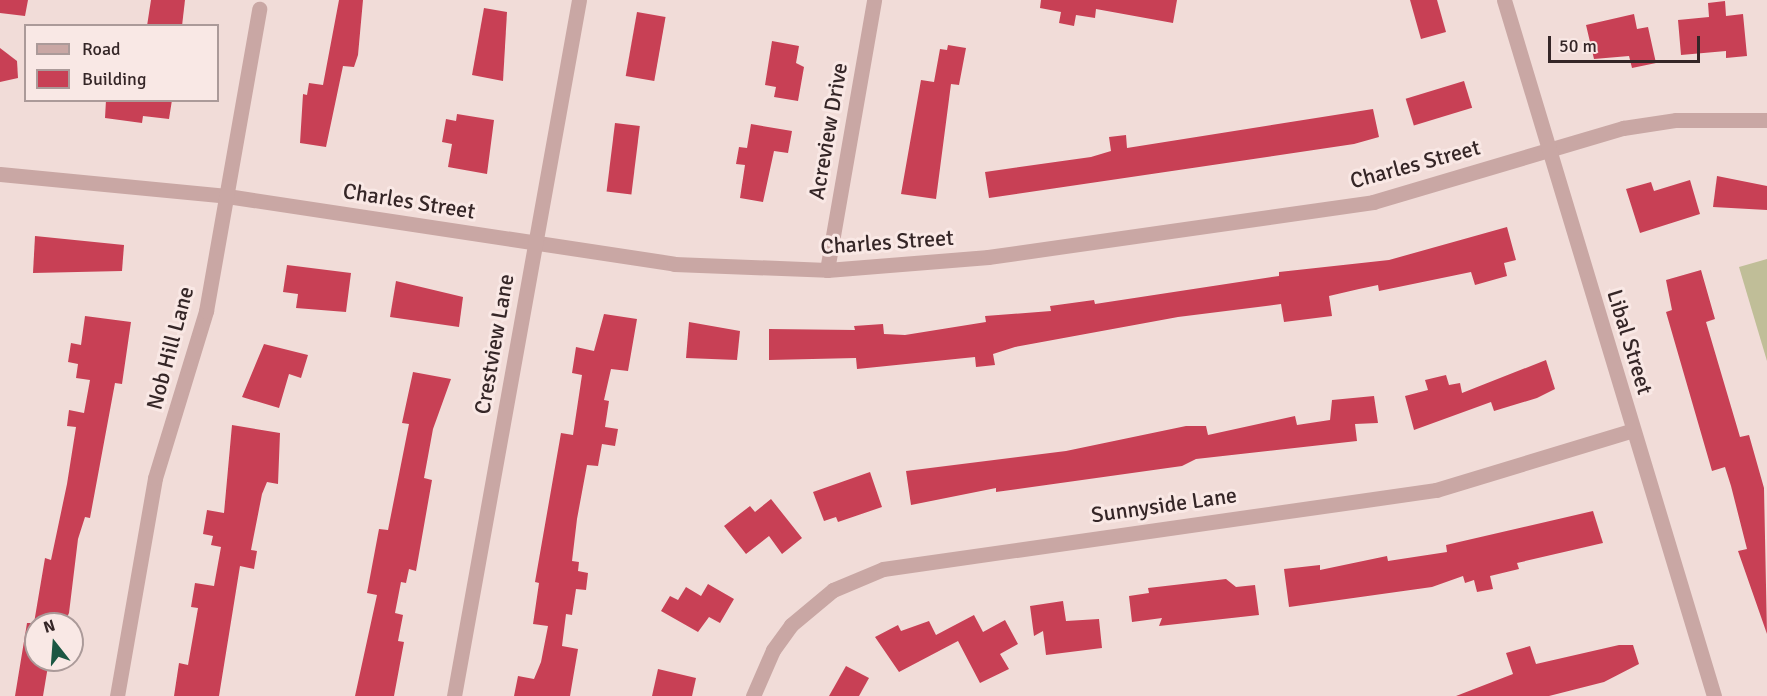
<!DOCTYPE html>
<style>
body{margin:0}
#map{position:relative;width:1767px;height:696px;overflow:hidden;background:#f1dcd8;font-family:Signika,sans-serif}
div>[style]{position:absolute}
[style*='--x']{left:calc(var(--x)*1px);top:calc(var(--y)*1px);width:calc(var(--w)*1px);rotate:calc(var(--a)*1deg)}
.green>*{inset:0;background:#c0be98}
.building>*{inset:0;background:#c84055;transform-origin:0 0}
.minor>*{height:15px;margin:-7.5px;padding:0 7.5px;transform-origin:7.5px;border-radius:7.5px;background:#c9a7a4}
.tertiary>*{height:15px;margin:-7.5px;padding:0 7.5px;transform-origin:7.5px;border-radius:7.5px;background:#c9a7a4}
span{translate:-50% -50%;white-space:nowrap;text-align:center;line-height:1.15;-webkit-text-stroke:6px #f9e8e5;paint-order:stroke}
.street-label{font-size:22px;color:#352627}
.legend{position:absolute;left:24px;top:24px;width:195px;height:78px;box-sizing:border-box;background:#f9e8e5;border:2px solid #ab9a99;margin:0;padding:8px 10px;list-style:none;font-size:18px;color:#352627}
.legend li{display:flex;align-items:center;gap:12px;height:30px}
.legend b{width:30px;border:2px solid #ab9a99}
.north{position:absolute;left:24px;top:612px;width:60px;height:60px;box-sizing:border-box;background:#f9e8e5;border:2px solid #ab9a99;border-radius:50%;rotate:343deg;font-size:16px;font-weight:700;line-height:24px;text-align:center;color:#352627}
.north::after{content:'';display:block;margin:auto;width:21px;height:27px;background:#1b5743;clip-path:polygon(50% 0,100% 100%,50% 72%,0 100%)}
.scale{position:absolute;left:1548px;top:36px;width:152px;height:27px;box-sizing:border-box;border:3px solid #352627;border-top:0;padding-left:8px;font-size:18px;line-height:21px;white-space:nowrap;color:#352627;-webkit-text-stroke:4px #f9e8e5;paint-order:stroke}
</style>
<div id="map">
<div class="green">
<i style="clip-path:polygon(1767px 259px,1767px 361px,1739px 267px)"></i>
</div>
<div class="building">
<i style="clip-path:polygon(0 0,28px 0,25px 16px,0 13px)"></i>
<i style="clip-path:polygon(151px 0,185px 0,182px 26px,147px 26px)"></i>
<i style="clip-path:polygon(339px 0,363px 0,358px 55px,354px 67px,343px 66px,326px 147px,300px 143px,303px 94px,307px 95px,309px 83px,323px 85px)"></i>
<i style="clip-path:polygon(1041px 0,1177px 0,1173px 23px,1096px 9px,1095px 18px,1076px 15px,1074px 26px,1059px 23px,1061px 12px,1040px 8px)"></i>
<i style="clip-path:polygon(1410px 0,1437px 0,1446px 32px,1421px 39px)"></i>
<i style="clip-path:polygon(1725px 1px,1726px 16px,1743px 14px,1747px 56px,1726px 58px,1726px 51px,1681px 55px,1678px 20px,1709px 17px,1708px 3px)"></i>
<i style="clip-path:polygon(484px 8px,507px 12px,503px 81px,472px 75px)"></i>
<i style="left:637px;top:12px;width:29px;height:65px;rotate:10deg"></i>
<i style="clip-path:polygon(1634px 14px,1637px 29px,1648px 27px,1656px 63px,1632px 68px,1629px 56px,1594px 59px,1586px 25px)"></i>
<i style="clip-path:polygon(772px 41px,799px 46px,796px 63px,804px 67px,798px 101px,774px 97px,776px 87px,765px 85px)"></i>
<i style="clip-path:polygon(948px 45px,966px 48px,959px 85px,951px 84px,936px 199px,901px 194px,921px 80px,934px 82px,940px 49px,947px 50px)"></i>
<i style="clip-path:polygon(0 48px,17px 61px,18px 78px,0 82px)"></i>
<i style="left:1464px;top:81px;width:28px;height:61px;rotate:73deg"></i>
<i style="clip-path:polygon(106px 100px,172px 100px,169px 119px,143px 116px,142px 123px,105px 118px)"></i>
<i style="clip-path:polygon(1373px 109px,1379px 137px,1354px 144px,989px 198px,985px 172px,1091px 157px,1111px 151px,1109px 137px,1126px 135px,1127px 148px)"></i>
<i style="clip-path:polygon(457px 114px,494px 120px,487px 174px,448px 167px,452px 144px,442px 142px,446px 119px,456px 121px)"></i>
<i style="left:615px;top:123px;width:25px;height:69px;rotate:7deg"></i>
<i style="clip-path:polygon(751px 124px,792px 131px,788px 153px,774px 151px,763px 202px,740px 198px,745px 165px,736px 164px,739px 147px,747px 148px)"></i>
<i style="clip-path:polygon(1717px 176px,1767px 186px,1767px 210px,1713px 207px)"></i>
<i style="clip-path:polygon(1690px 180px,1700px 214px,1640px 233px,1626px 189px,1651px 182px,1654px 191px)"></i>
<i style="clip-path:polygon(1507px 227px,1516px 260px,1504px 263px,1507px 276px,1475px 285px,1471px 272px,1379px 291px,1378px 285px,1359px 289px,1329px 296px,1332px 316px,1284px 322px,1281px 304px,1178px 317px,1015px 347px,993px 354px,995px 365px,976px 367px,975px 357px,857px 369px,856px 358px,769px 360px,769px 329px,855px 330px,854px 326px,883px 324px,884px 334px,905px 335px,986px 322px,985px 316px,1051px 311px,1050px 306px,1094px 300px,1095px 304px,1279px 276px,1279px 272px,1389px 260px)"></i>
<i style="clip-path:polygon(35px 236px,124px 245px,122px 271px,33px 273px)"></i>
<i style="clip-path:polygon(287px 265px,351px 273px,346px 312px,296px 308px,298px 294px,283px 292px)"></i>
<i style="clip-path:polygon(1701px 270px,1715px 319px,1706px 322px,1740px 437px,1749px 435px,1764px 488px,1767px 634px,1738px 551px,1747px 549px,1731px 486px,1725px 467px,1712px 471px,1666px 312px,1672px 310px,1666px 280px)"></i>
<i style="clip-path:polygon(396px 281px,463px 297px,459px 327px,390px 317px)"></i>
<i style="clip-path:polygon(604px 314px,637px 319px,628px 371px,611px 369px,604px 400px,609px 401px,605px 427px,618px 429px,615px 446px,602px 444px,598px 466px,587px 465px,577px 519px,572px 561px,579px 562px,578px 571px,588px 573px,586px 590px,576px 589px,572px 615px,566px 614px,562px 646px,578px 649px,570px 696px,514px 696px,518px 676px,534px 679px,541px 662px,548px 626px,533px 624px,539px 583px,535px 582px,561px 433px,573px 435px,582px 375px,572px 373px,576px 347px,594px 351px)"></i>
<i style="clip-path:polygon(85px 316px,131px 322px,122px 384px,115px 383px,90px 518px,85px 517px,78px 539px,69px 613px,64px 624px,36px 624px,36px 660px,49px 660px,43px 696px,15px 696px,27px 623px,34px 623px,45px 558px,51px 560px,67px 484px,76px 427px,67px 426px,69px 410px,84px 413px,90px 380px,76px 378px,78px 364px,68px 362px,71px 343px,81px 345px)"></i>
<i style="clip-path:polygon(689px 322px,740px 331px,737px 360px,686px 358px)"></i>
<i style="clip-path:polygon(264px 344px,308px 355px,301px 378px,289px 374px,279px 408px,242px 397px)"></i>
<i style="clip-path:polygon(1546px 360px,1555px 389px,1537px 398px,1494px 411px,1491px 402px,1414px 430px,1405px 396px,1428px 390px,1425px 380px,1446px 375px,1449px 385px,1460px 383px,1462px 393px)"></i>
<i style="clip-path:polygon(413px 372px,451px 379px,433px 429px,424px 478px,432px 480px,416px 571px,409px 569px,406px 583px,401px 582px,395px 613px,403px 615px,398px 641px,404px 642px,394px 696px,355px 696px,377px 595px,367px 593px,379px 529px,388px 530px,409px 424px,402px 423px)"></i>
<i style="clip-path:polygon(1374px 396px,1378px 423px,1355px 424px,1357px 441px,1196px 459px,1182px 466px,996px 492px,996px 488px,911px 505px,906px 471px,1066px 451px,1186px 426px,1206px 426px,1208px 435px,1295px 416px,1297px 425px,1330px 420px,1332px 400px)"></i>
<i style="clip-path:polygon(232px 425px,280px 433px,278px 484px,267px 482px,262px 494px,251px 550px,257px 551px,254px 569px,240px 566px,219px 696px,174px 696px,179px 663px,188px 665px,198px 608px,191px 607px,195px 583px,214px 586px,221px 547px,211px 545px,213px 536px,203px 534px,207px 510px,224px 513px)"></i>
<i style="clip-path:polygon(870px 472px,882px 507px,838px 522px,836px 517px,824px 521px,813px 492px)"></i>
<i style="clip-path:polygon(771px 499px,802px 538px,782px 554px,769px 536px,746px 554px,724px 526px,750px 506px,755px 512px)"></i>
<i style="clip-path:polygon(1593px 511px,1603px 543px,1517px 563px,1519px 569px,1490px 576px,1493px 589px,1477px 592px,1474px 580px,1465px 583px,1463px 576px,1432px 587px,1289px 607px,1284px 569px,1320px 565px,1320px 570px,1387px 556px,1388px 561px,1447px 552px,1446px 545px)"></i>
<i style="clip-path:polygon(1226px 579px,1236px 587px,1255px 585px,1259px 615px,1159px 626px,1162px 618px,1132px 622px,1129px 596px,1149px 593px,1148px 588px)"></i>
<i style="clip-path:polygon(708px 584px,734px 599px,720px 623px,709px 617px,698px 632px,661px 611px,670px 596px,678px 600px,686px 587px,701px 596px)"></i>
<i style="clip-path:polygon(1063px 601px,1066px 621px,1099px 619px,1102px 648px,1046px 655px,1043px 631px,1034px 636px,1030px 606px)"></i>
<i style="clip-path:polygon(974px 615px,983px 632px,1005px 620px,1018px 644px,1000px 654px,1009px 669px,980px 683px,958px 641px,899px 672px,875px 637px,898px 625px,901px 631px,929px 621px,936px 635px)"></i>
<i style="clip-path:polygon(1619px 645px,1633px 645px,1639px 664px,1604px 682px,1549px 696px,1456px 696px,1513px 674px,1506px 653px,1530px 646px,1536px 664px)"></i>
<i style="clip-path:polygon(846px 666px,869px 678px,859px 696px,829px 696px)"></i>
<i style="clip-path:polygon(658px 669px,696px 678px,692px 696px,652px 696px)"></i>
</div>
<div class="minor">
<i style="--x:0;--y:174;--w:228;--a:5.5"></i>
<i style="--x:227;--y:196;--w:452;--a:8.6"></i>
<i style="--x:674;--y:264;--w:153;--a:2.2"></i>
<i style="--x:827;--y:270;--w:162;--a:-4.6"></i>
<i style="--x:988;--y:257;--w:389;--a:-8.1"></i>
<i style="--x:1373;--y:202;--w:261;--a:-16.5"></i>
<i style="--x:1623;--y:128;--w:54;--a:-8.6"></i>
<i style="--x:1676;--y:120;--w:91;--a:0"></i>
<i style="--x:827;--y:270;--w:274;--a:-80.1"></i>
<i style="--x:117;--y:696;--w:221;--a:-80.1"></i>
<i style="--x:155;--y:478;--w:175;--a:-73"></i>
<i style="--x:206;--y:311;--w:307;--a:-80"></i>
<i style="--x:454;--y:696;--w:707;--a:-79.82"></i>
<i style="--x:753;--y:696;--w:50;--a:-66.5"></i>
<i style="--x:773;--y:650;--w:31;--a:-54"></i>
<i style="--x:791;--y:625;--w:55;--a:-39.8"></i>
<i style="--x:833;--y:590;--w:54;--a:-22.8"></i>
<i style="--x:883;--y:569;--w:559;--a:-8.13"></i>
<i style="--x:1436;--y:490;--w:206;--a:-16.9"></i>
</div>
<div class="tertiary">
<i style="--x:1504;--y:0;--w:727;--a:73.21"></i>
</div>
<div class="street-label">
<span style="left:828px;top:131px;rotate:-80deg">Acreview Drive</span>
<span style="left:1415px;top:164px;rotate:-15deg">Charles Street</span>
<span style="left:409px;top:201px;rotate:9deg">Charles Street</span>
<span style="left:887px;top:242px;rotate:-4deg">Charles Street</span>
<span style="left:1630px;top:342px;rotate:73deg">Libal Street</span>
<span style="left:494px;top:344px;rotate:-80deg">Crestview Lane</span>
<span style="left:170px;top:348px;rotate:-75deg">Nob Hill Lane</span>
<span style="left:1164px;top:505px;rotate:-8deg">Sunnyside Lane</span>
</div>
<ul class="legend">
<li><b style="height:8px;background:#c9a7a4"></b>Road</li>
<li><b style="height:16px;background:#c84055"></b>Building</li>
</ul>
<div class="north">N</div>
<div class="scale">50 m</div>
</div>
